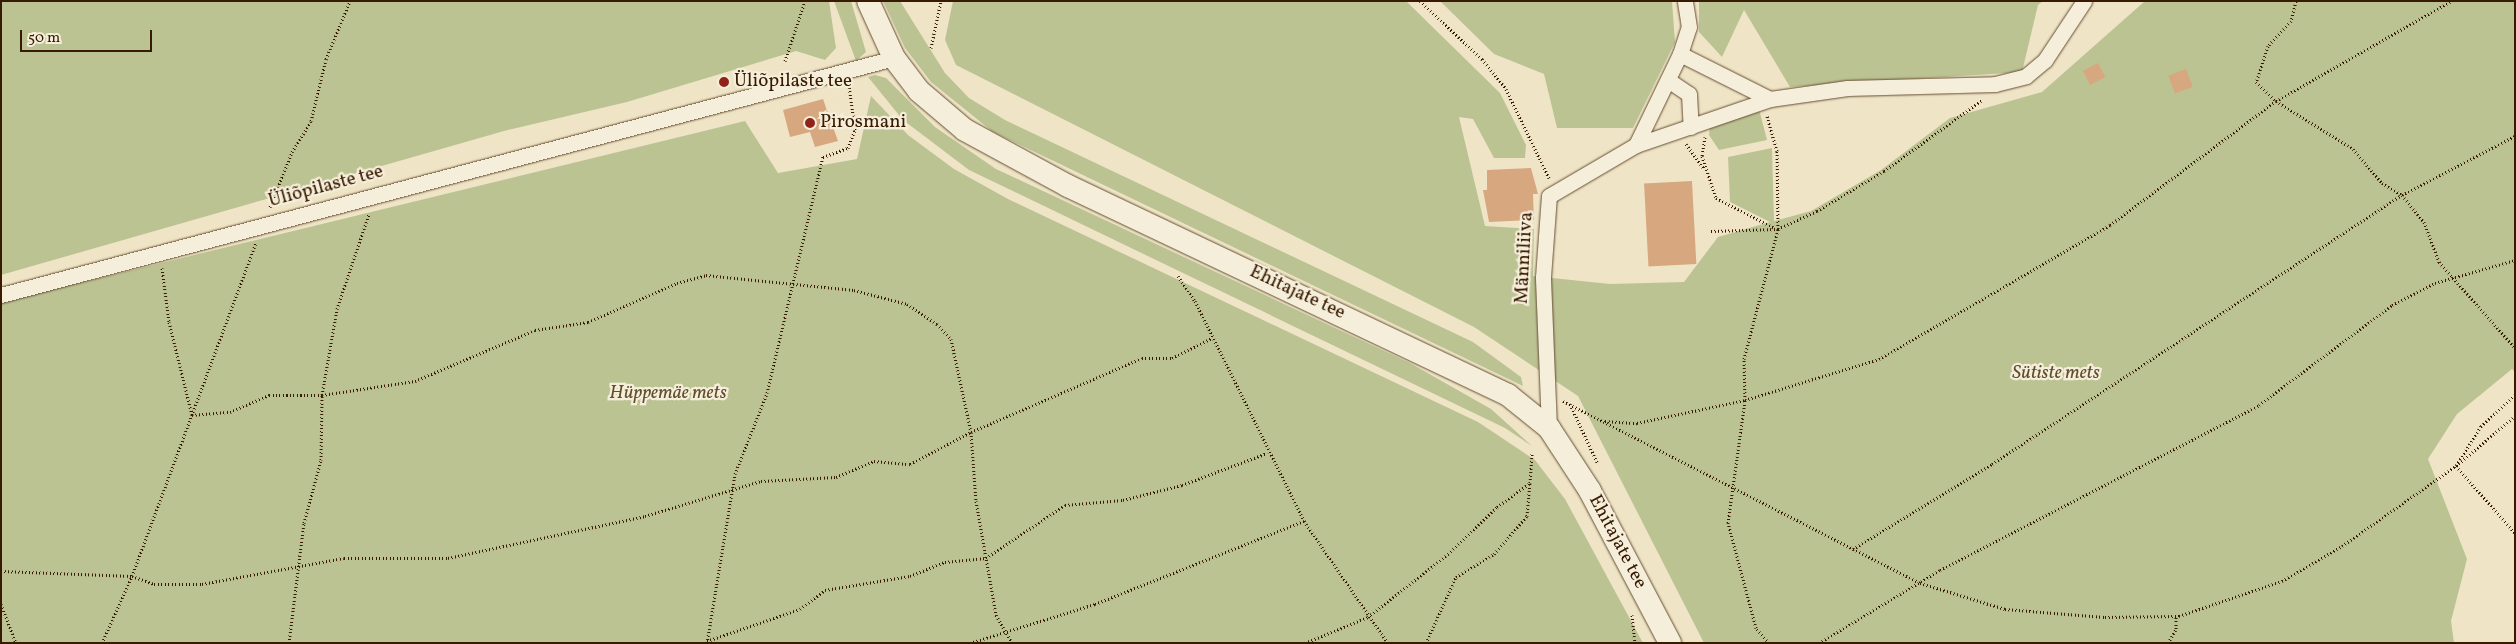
<!DOCTYPE html>
<meta charset="utf-8">
<style>
body{margin:0}
#map{position:relative;width:2516px;height:644px;overflow:hidden;background:#efe5c6;font-family:Vollkorn,serif}
div>[style]{position:absolute}
[style*='--x']{left:calc(var(--x)*1px);top:calc(var(--y)*1px);width:calc(var(--w)*1px);rotate:calc(var(--a)*1deg)}
.green>*{inset:0;background:#bcc393}
.building>*{inset:0;background:#d7a780;transform-origin:0 0}
.path>*{height:3px;margin-top:-1.5px;transform-origin:0;background:repeating-linear-gradient(90deg,#371a00 0 1px,transparent 0 3.5px)}
.roads{filter:drop-shadow(0 0 1px #654d32) drop-shadow(0 0 1px #654d32)}
.street>*{height:15px;margin:-7.5px;padding:0 7.5px;transform-origin:7.5px;border-radius:7.5px;background:#f5eeda}
.secondary>*{height:22px;margin:-11px;padding:0 11px;transform-origin:11px;border-radius:11px;background:#f5eeda}
.dots>*{width:14px;height:14px;translate:-50% -50%;box-sizing:border-box;border:2px solid #f5eeda;border-radius:50%}
span{translate:-50% -50%;white-space:nowrap;text-align:center;line-height:1.15;-webkit-text-stroke:4.5px #f5eeda;paint-order:stroke}
.poi-label{font-size:19px;color:#371a00}
.left{translate:0 -50%;text-align:left}
.street-label{font-size:19px;color:#371a00}
.park-label{font-size:19px;color:#5f4d2c;font-style:italic}
.frame{position:absolute;inset:0;border:2px solid #371a00;pointer-events:none}
.scale{position:absolute;left:20px;top:30px;width:132px;height:22px;box-sizing:border-box;border:2px solid #371a00;border-top:0;padding-left:6px;font-size:15px;line-height:18px;white-space:nowrap;color:#371a00;-webkit-text-stroke:4px #f5eeda;paint-order:stroke}
</style>
<div id="map">
<div class="green">
<i style="clip-path:polygon(1px 1px,829px 1px,836px 48px,825px 60px,796px 51px,627px 102px,504px 131px,1px 275px)"></i>
<i style="clip-path:polygon(834px 1px,851px 1px,866px 52px,856px 61px)"></i>
<i style="clip-path:polygon(883px 1px,900px 1px,945px 73px,969px 98px,1005px 120px,1473px 342px,1521px 377px,1523px 386px,993px 132px,931px 82px,905px 48px)"></i>
<i style="clip-path:polygon(953px 1px,1406px 1px,1500px 93px,1526px 145px,1525px 158px,1494px 158px,1473px 119px,1459px 117px,1485px 226px,1534px 229px,1533px 276px,1610px 284px,1684px 282px,1718px 237px,1770px 222px,1730px 202px,1728px 157px,1772px 148px,1774px 221px,1811px 211px,1881px 170px,1950px 118px,2042px 92px,2145px 1px,2515px 1px,2515px 372px,2512px 369px,2457px 414px,2428px 459px,2467px 559px,2451px 621px,2454px 643px,1704px 643px,1578px 396px,1474px 327px,956px 65px,945px 40px)"></i>
<i style="clip-path:polygon(1440px 1px,1672px 1px,1675px 42px,1633px 128px,1557px 128px,1544px 74px,1494px 54px)"></i>
<i style="clip-path:polygon(1699px 1px,2043px 1px,2038px 5px,2022px 72px,1790px 87px,1744px 10px,1722px 57px,1699px 32px)"></i>
<i style="clip-path:polygon(875px 75px,886px 78px,935px 127px,996px 169px,1410px 363px,1491px 409px,1532px 446px,1505px 428px,969px 170px,903px 120px,868px 77px)"></i>
<i style="clip-path:polygon(871px 96px,908px 135px,954px 169px,1008px 199px,1478px 422px,1535px 460px,1565px 499px,1643px 643px,1px 643px,1px 302px,745px 121px,778px 173px,857px 159px)"></i>
<i style="clip-path:polygon(1758px 105px,1767px 140px,1719px 150px,1709px 135px,1711px 118px)"></i>
</div>
<div class="building">
<i style="left:2098px;top:63px;width:16px;height:17px;rotate:63deg"></i>
<i style="left:2186px;top:69px;width:19px;height:19px;rotate:69deg"></i>
<i style="clip-path:polygon(823px 99px,838px 141px,815px 147px,810px 132px,790px 137px,783px 110px)"></i>
<i style="clip-path:polygon(1531px 168px,1538px 194px,1533px 194px,1534px 220px,1489px 222px,1483px 190px,1487px 190px,1487px 170px)"></i>
<i style="left:1692px;top:181px;width:83px;height:48px;rotate:87deg"></i>
</div>
<div class="path">
<i style="--x:1420;--y:1;--w:85;--a:43.1"></i>
<i style="--x:1482;--y:59;--w:38;--a:51"></i>
<i style="--x:1506;--y:89;--w:99;--a:64.2"></i>
<i style="--x:2296;--y:1;--w:21;--a:104"></i>
<i style="--x:2291;--y:21;--w:34;--a:133"></i>
<i style="--x:2268;--y:46;--w:38;--a:108"></i>
<i style="--x:2256;--y:82;--w:28;--a:44"></i>
<i style="--x:2276;--y:101;--w:91;--a:31.9"></i>
<i style="--x:2353;--y:149;--w:45;--a:49.5"></i>
<i style="--x:2382;--y:183;--w:23;--a:31"></i>
<i style="--x:2402;--y:195;--w:35;--a:51"></i>
<i style="--x:2424;--y:222;--w:43;--a:69.4"></i>
<i style="--x:2439;--y:262;--w:115;--a:48.5"></i>
<i style="--x:931;--y:48;--w:48;--a:-78"></i>
<i style="--x:785;--y:61;--w:63;--a:-71.6"></i>
<i style="--x:1705;--y:137;--w:19;--a:99"></i>
<i style="--x:1702;--y:156;--w:44;--a:71.6"></i>
<i style="--x:1716;--y:198;--w:66;--a:27"></i>
<i style="--x:1686;--y:144;--w:31;--a:54"></i>
<i style="--x:270;--y:207;--w:59;--a:-68.2"></i>
<i style="--x:292;--y:152;--w:36;--a:-58"></i>
<i style="--x:311;--y:121;--w:64;--a:-76.4"></i>
<i style="--x:326;--y:59;--w:63;--a:-67.5"></i>
<i style="--x:1711;--y:231;--w:67;--a:-1.7"></i>
<i style="--x:1778;--y:229;--w:43;--a:-24.8"></i>
<i style="--x:1817;--y:211;--w:78;--a:-30.8"></i>
<i style="--x:1884;--y:171;--w:121;--a:-35.9"></i>
<i style="--x:162;--y:268;--w:54;--a:82.6"></i>
<i style="--x:169;--y:322;--w:96;--a:76.1"></i>
<i style="--x:192;--y:415;--w:38;--a:-5"></i>
<i style="--x:230;--y:412;--w:43;--a:-23.6"></i>
<i style="--x:269;--y:395;--w:53;--a:0"></i>
<i style="--x:322;--y:395;--w:94;--a:-8.6"></i>
<i style="--x:415;--y:381;--w:130;--a:-23"></i>
<i style="--x:535;--y:330;--w:54;--a:-8.6"></i>
<i style="--x:588;--y:322;--w:97;--a:-23.7"></i>
<i style="--x:677;--y:283;--w:30;--a:-15"></i>
<i style="--x:706;--y:275;--w:149;--a:5.8"></i>
<i style="--x:854;--y:290;--w:55;--a:14.8"></i>
<i style="--x:907;--y:304;--w:36;--a:34"></i>
<i style="--x:937;--y:324;--w:21;--a:47"></i>
<i style="--x:951;--y:339;--w:95;--a:77.9"></i>
<i style="--x:971;--y:432;--w:69;--a:85.9"></i>
<i style="--x:976;--y:501;--w:116;--a:80"></i>
<i style="--x:996;--y:615;--w:32;--a:60"></i>
<i style="--x:1178;--y:276;--w:30;--a:56"></i>
<i style="--x:1195;--y:301;--w:246;--a:63.6"></i>
<i style="--x:1304;--y:521;--w:148;--a:55.5"></i>
<i style="--x:2515;--y:395;--w:46;--a:137.6"></i>
<i style="--x:2481;--y:426;--w:47;--a:122"></i>
<i style="--x:2456;--y:466;--w:89;--a:48.6"></i>
<i style="--x:1563;--y:401;--w:401;--a:27"></i>
<i style="--x:1920;--y:583;--w:89;--a:17"></i>
<i style="--x:2005;--y:609;--w:100;--a:4.6"></i>
<i style="--x:2105;--y:617;--w:74;--a:-0.8"></i>
<i style="--x:2179;--y:616;--w:109;--a:-18.8"></i>
<i style="--x:2282;--y:581;--w:69;--a:-30.3"></i>
<i style="--x:2342;--y:546;--w:139;--a:-35.1"></i>
<i style="--x:2456;--y:466;--w:77;--a:-40.3"></i>
<i style="--x:1570;--y:404;--w:66;--a:65"></i>
<i style="--x:1605;--y:421;--w:32;--a:4"></i>
<i style="--x:1637;--y:423;--w:110;--a:-12"></i>
<i style="--x:1745;--y:400;--w:41;--a:-91.4"></i>
<i style="--x:1744;--y:359;--w:134;--a:-75.3"></i>
<i style="--x:1778;--y:229;--w:78;--a:-90.7"></i>
<i style="--x:1777;--y:151;--w:37;--a:-106"></i>
<i style="--x:1853;--y:549;--w:163;--a:-31.4"></i>
<i style="--x:1992;--y:464;--w:490;--a:-33.3"></i>
<i style="--x:2402;--y:195;--w:127;--a:-27.6"></i>
<i style="--x:1;--y:571;--w:131;--a:2.2"></i>
<i style="--x:132;--y:576;--w:23;--a:20"></i>
<i style="--x:154;--y:584;--w:48;--a:0"></i>
<i style="--x:202;--y:584;--w:144;--a:-10.4"></i>
<i style="--x:344;--y:558;--w:104;--a:0"></i>
<i style="--x:448;--y:558;--w:201;--a:-12"></i>
<i style="--x:645;--y:516;--w:121;--a:-16.8"></i>
<i style="--x:761;--y:481;--w:75;--a:-3.1"></i>
<i style="--x:836;--y:477;--w:41;--a:-22.8"></i>
<i style="--x:874;--y:461;--w:36;--a:5"></i>
<i style="--x:910;--y:464;--w:69;--a:-27.7"></i>
<i style="--x:971;--y:432;--w:186;--a:-23.4"></i>
<i style="--x:1142;--y:358;--w:30;--a:0"></i>
<i style="--x:1172;--y:358;--w:45;--a:-26.6"></i>
<i style="--x:1;--y:604;--w:42;--a:69"></i>
<i style="--x:1632;--y:615;--w:28;--a:84"></i>
<i style="--x:707;--y:641;--w:98;--a:-19"></i>
<i style="--x:800;--y:609;--w:31;--a:-37"></i>
<i style="--x:825;--y:590;--w:86;--a:-9.4"></i>
<i style="--x:910;--y:576;--w:38;--a:-22"></i>
<i style="--x:945;--y:562;--w:41;--a:-5.6"></i>
<i style="--x:986;--y:558;--w:95;--a:-33.9"></i>
<i style="--x:1065;--y:505;--w:58;--a:-4.9"></i>
<i style="--x:1123;--y:500;--w:61;--a:-14.3"></i>
<i style="--x:1182;--y:485;--w:91;--a:-20.6"></i>
<i style="--x:102;--y:643;--w:73;--a:-65.9"></i>
<i style="--x:132;--y:576;--w:355;--a:-69.6"></i>
<i style="--x:289;--y:643;--w:121;--a:-82.9"></i>
<i style="--x:304;--y:523;--w:65;--a:-74.9"></i>
<i style="--x:321;--y:460;--w:65;--a:-89.1"></i>
<i style="--x:322;--y:395;--w:87;--a:-80.1"></i>
<i style="--x:337;--y:309;--w:100;--a:-71.4"></i>
<i style="--x:707;--y:643;--w:171;--a:-80.6"></i>
<i style="--x:735;--y:474;--w:87;--a:-68.4"></i>
<i style="--x:767;--y:393;--w:243;--a:-76.7"></i>
<i style="--x:823;--y:157;--w:27;--a:-20"></i>
<i style="--x:848;--y:148;--w:19;--a:-69"></i>
<i style="--x:855;--y:130;--w:45;--a:-97.6"></i>
<i style="--x:970;--y:643;--w:131;--a:-17.3"></i>
<i style="--x:1095;--y:604;--w:225;--a:-21.7"></i>
<i style="--x:1305;--y:643;--w:68;--a:-22.4"></i>
<i style="--x:1368;--y:617;--w:102;--a:-38.2"></i>
<i style="--x:1448;--y:554;--w:68;--a:-43.8"></i>
<i style="--x:1497;--y:507;--w:41;--a:-36"></i>
<i style="--x:1530;--y:483;--w:31;--a:-86"></i>
<i style="--x:1426;--y:643;--w:72;--a:-65.6"></i>
<i style="--x:1456;--y:577;--w:44;--a:-31.2"></i>
<i style="--x:1494;--y:554;--w:50;--a:-49"></i>
<i style="--x:1527;--y:516;--w:33;--a:-85"></i>
<i style="--x:1769;--y:643;--w:20;--a:-131"></i>
<i style="--x:1756;--y:628;--w:109;--a:-104.9"></i>
<i style="--x:1728;--y:523;--w:124;--a:-82.1"></i>
<i style="--x:1745;--y:400;--w:140;--a:-17"></i>
<i style="--x:1879;--y:359;--w:267;--a:-30.1"></i>
<i style="--x:2110;--y:225;--w:207;--a:-36.8"></i>
<i style="--x:2276;--y:101;--w:202;--a:-29.7"></i>
<i style="--x:1819;--y:643;--w:141;--a:-31.1"></i>
<i style="--x:1940;--y:570;--w:359;--a:-27.3"></i>
<i style="--x:2259;--y:405;--w:166;--a:-36.9"></i>
<i style="--x:2392;--y:305;--w:48;--a:-27.1"></i>
<i style="--x:2435;--y:283;--w:83;--a:-16"></i>
<i style="--x:2168;--y:643;--w:16;--a:-60"></i>
<i style="--x:2176;--y:629;--w:13;--a:-90"></i>
</div>
<div class="roads">
<div class="street">
<i style="--x:1680;--y:54;--w:101;--a:26.6"></i>
<i style="--x:1668;--y:80;--w:25;--a:34"></i>
<i style="--x:1689;--y:94;--w:33;--a:87"></i>
<i style="--x:1636;--y:145;--w:142;--a:-18.9"></i>
<i style="--x:1770;--y:99;--w:78;--a:-8.1"></i>
<i style="--x:1847;--y:88;--w:148;--a:-1.5"></i>
<i style="--x:1995;--y:84;--w:32;--a:-14"></i>
<i style="--x:2026;--y:76;--w:25;--a:-40"></i>
<i style="--x:2045;--y:60;--w:71;--a:-56.5"></i>
<i style="--x:1;--y:295;--w:924;--a:-14.86"></i>
<i style="--x:1549;--y:428;--w:151;--a:-92.3"></i>
<i style="--x:1543;--y:277;--w:81;--a:-85.8"></i>
<i style="--x:1549;--y:196;--w:101;--a:-30.4"></i>
<i style="--x:1636;--y:145;--w:101;--a:-64.2"></i>
<i style="--x:1680;--y:54;--w:28;--a:-72"></i>
<i style="--x:1689;--y:27;--w:26;--a:-99"></i>
</div>
<div class="secondary">
<i style="--x:868;--y:1;--w:63;--a:65.5"></i>
<i style="--x:894;--y:58;--w:41;--a:52.9"></i>
<i style="--x:919;--y:91;--w:60;--a:40.3"></i>
<i style="--x:965;--y:130;--w:117;--a:28.5"></i>
<i style="--x:1068;--y:186;--w:487;--a:25.4"></i>
<i style="--x:1508;--y:395;--w:53;--a:38.8"></i>
<i style="--x:1549;--y:428;--w:75;--a:56.9"></i>
<i style="--x:1590;--y:491;--w:172;--a:62.2"></i>
</div>
</div>
<div class="dots">
<i style="left:724px;top:82px;background:#8f2418"></i>
<i style="left:810px;top:123px;background:#8f2418"></i>
</div>
<div class="poi-label">
<span class="left" style="left:734px;top:82px">Üliõpilaste tee</span>
<span class="left" style="left:820px;top:123px">Pirosmani</span>
</div>
<div class="street-label">
<span style="left:326px;top:187px;rotate:-15deg">Üliõpilaste tee</span>
<span style="left:1525px;top:258px;rotate:-87deg">Männiliiva</span>
<span style="left:1297px;top:293px;rotate:25deg">Ehitajate tee</span>
<span style="left:1617px;top:542px;rotate:62deg">Ehitajate tee</span>
</div>
<div class="park-label">
<span style="left:2056px;top:374px">Sütiste mets</span>
<span style="left:668px;top:394px">Hüppemäe mets</span>
</div>
<div class="frame"></div>
<div class="scale">50 m</div>
</div>
